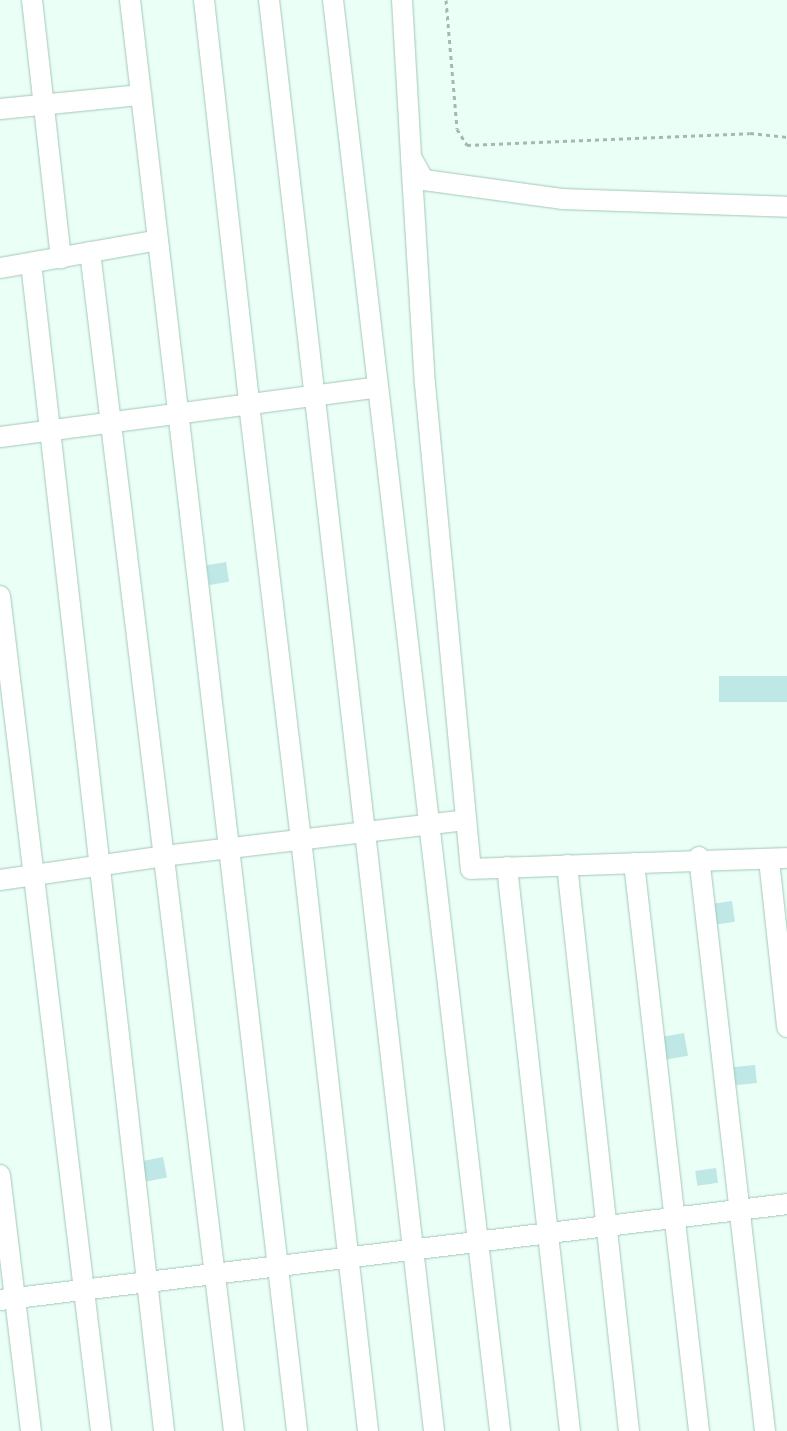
<!DOCTYPE html>
<style>
body{margin:0}
#map{position:relative;width:787px;height:1431px;overflow:hidden;background:#eafff6;font-family:"PT Sans Narrow",sans-serif}
div>[style]{position:absolute}
[style*='--x']{left:calc(var(--x)*1px);top:calc(var(--y)*1px);width:calc(var(--w)*1px);rotate:calc(var(--a)*1deg)}
.building>*{inset:0;background:#bfe7e5;transform-origin:0 0}
.path>*{height:3px;margin-top:-1.5px;transform-origin:0;background:repeating-linear-gradient(90deg,#a6b9b1 0 4px,transparent 0 8px)}
.roads{filter:drop-shadow(0 0 1px #a4c7b9) drop-shadow(0 0 1px #a4c7b9)}
.street>*{height:20px;margin:-10px;padding:0 10px;transform-origin:10px;border-radius:10px;background:#fff}
span{translate:-50% -50%;white-space:nowrap;text-align:center;line-height:1.15;-webkit-text-stroke:5px #eafff6;paint-order:stroke}
</style>
<div id="map">
<div class="building">
<i style="left:226px;top:562px;width:20px;height:20px;rotate:81deg"></i>
<i style="left:787px;top:676px;width:26px;height:68px;rotate:90deg"></i>
<i style="left:732px;top:901px;width:21px;height:19px;rotate:82deg"></i>
<i style="left:684px;top:1033px;width:23px;height:22px;rotate:80deg"></i>
<i style="left:755px;top:1065px;width:18px;height:25px;rotate:84deg"></i>
<i style="left:163px;top:1157px;width:21px;height:22px;rotate:79deg"></i>
<i style="left:716px;top:1168px;width:15px;height:21px;rotate:82deg"></i>
</div>
<div class="path">
<i style="--x:446;--y:0;--w:129;--a:85.1"></i>
<i style="--x:457;--y:129;--w:19;--a:58"></i>
<i style="--x:467;--y:145;--w:283;--a:-2.4"></i>
<i style="--x:750;--y:133;--w:37;--a:6"></i>
</div>
<div class="roads">
<div class="street">
<i style="--x:32;--y:0;--w:260;--a:83.6"></i>
<i style="--x:130;--y:0;--w:1441;--a:83.34"></i>
<i style="--x:204;--y:0;--w:406;--a:83.6"></i>
<i style="--x:249;--y:404;--w:438;--a:83.2"></i>
<i style="--x:301;--y:839;--w:596;--a:83.54"></i>
<i style="--x:269;--y:0;--w:1440;--a:83.42"></i>
<i style="--x:333;--y:0;--w:1441;--a:83.34"></i>
<i style="--x:402;--y:0;--w:157;--a:86.7"></i>
<i style="--x:411;--y:157;--w:26;--a:61"></i>
<i style="--x:424;--y:180;--w:139;--a:7.8"></i>
<i style="--x:562;--y:199;--w:225;--a:2"></i>
<i style="--x:0;--y:109;--w:142;--a:-5.7"></i>
<i style="--x:411;--y:157;--w:227;--a:86.5"></i>
<i style="--x:425;--y:384;--w:487;--a:84.6"></i>
<i style="--x:471;--y:869;--w:316;--a:-2"></i>
<i style="--x:90;--y:252;--w:1188;--a:83.04"></i>
<i style="--x:31;--y:263;--w:1176;--a:83.5"></i>
<i style="--x:0;--y:268;--w:160;--a:-10"></i>
<i style="--x:0;--y:437;--w:381;--a:-7.5"></i>
<i style="--x:0;--y:596;--w:841;--a:83.1"></i>
<i style="--x:699;--y:857;--w:578;--a:83.44"></i>
<i style="--x:769;--y:860;--w:168;--a:83.8"></i>
<i style="--x:634;--y:863;--w:572;--a:83.47"></i>
<i style="--x:567;--y:865;--w:569;--a:83.75"></i>
<i style="--x:507;--y:867;--w:568;--a:83.63"></i>
<i style="--x:0;--y:880;--w:166;--a:-8.3"></i>
<i style="--x:164;--y:856;--w:304;--a:-6.8"></i>
<i style="--x:0;--y:1175;--w:258;--a:83.1"></i>
<i style="--x:0;--y:1300;--w:793;--a:-6.95"></i>
</div>
</div>
</div>
